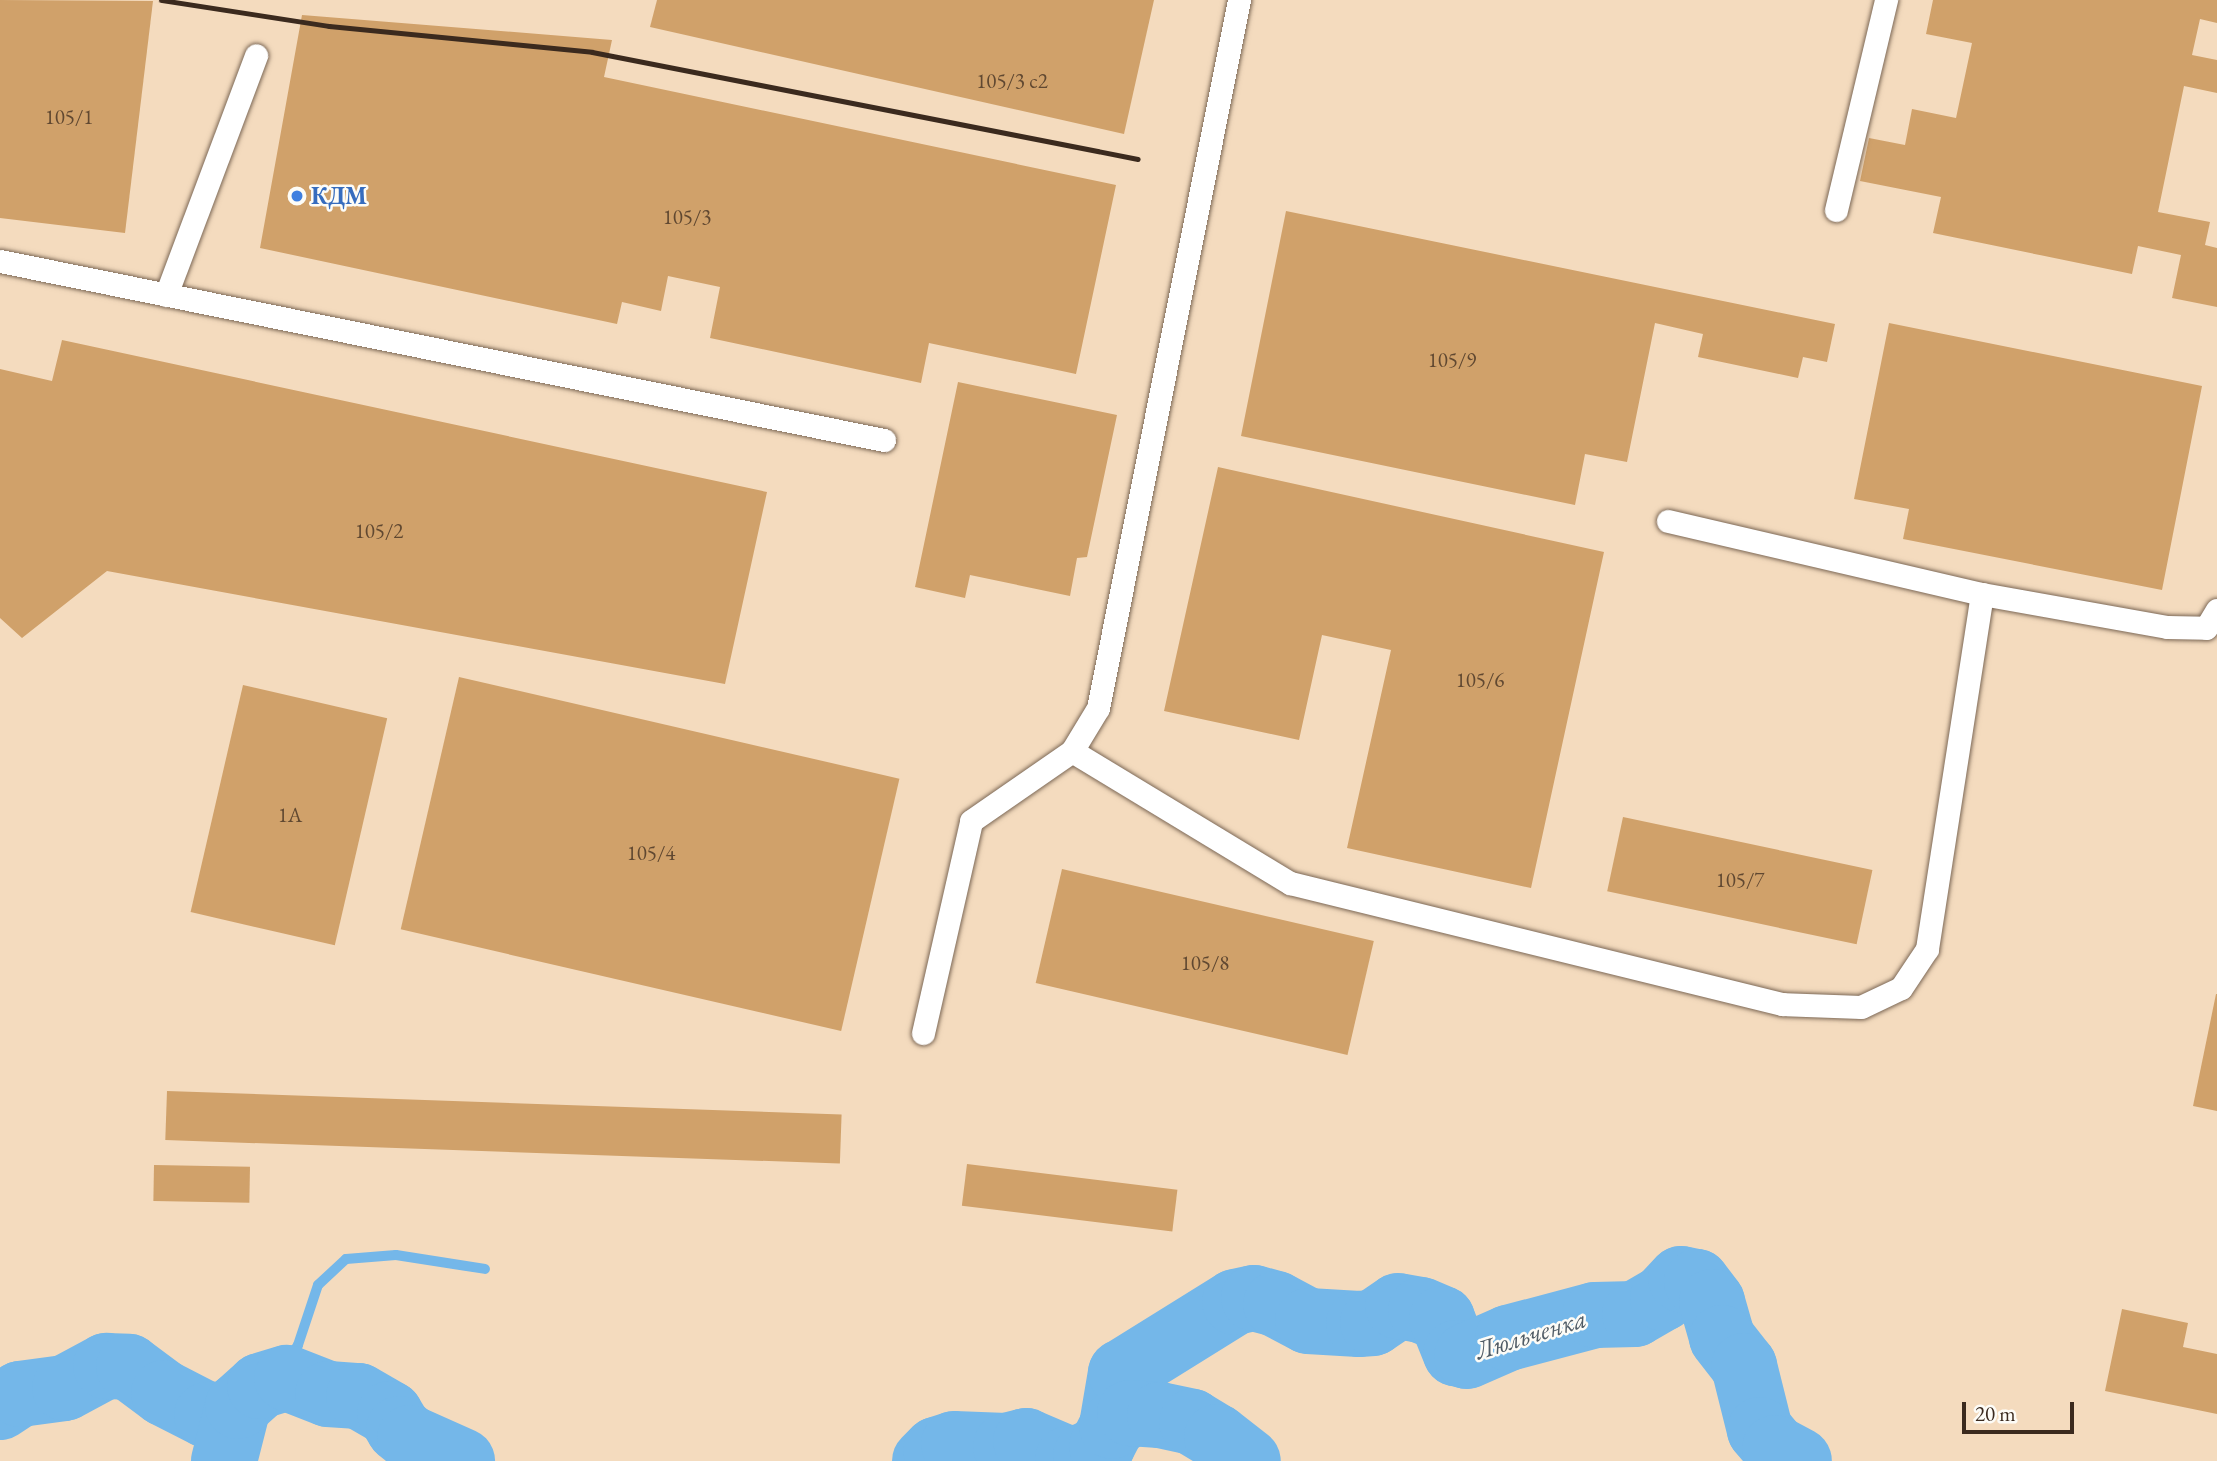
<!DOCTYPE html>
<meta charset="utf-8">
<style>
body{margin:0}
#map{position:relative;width:2217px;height:1461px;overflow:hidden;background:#f4dbbe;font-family:"EB Garamond",serif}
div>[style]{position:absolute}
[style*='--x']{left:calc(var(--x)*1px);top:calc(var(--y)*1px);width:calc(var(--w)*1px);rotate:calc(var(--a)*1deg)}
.stream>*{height:10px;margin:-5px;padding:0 5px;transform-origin:5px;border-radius:5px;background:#74b7e9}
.river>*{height:66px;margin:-33px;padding:0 33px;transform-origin:33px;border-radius:33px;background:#74b7e9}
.building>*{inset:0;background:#d0a16a;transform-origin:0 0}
.roads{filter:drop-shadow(0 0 2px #7c6856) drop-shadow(0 0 2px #7c6856)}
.service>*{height:23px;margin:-11.5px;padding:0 11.5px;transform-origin:11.5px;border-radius:11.5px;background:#fff}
.rail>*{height:5px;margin:-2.5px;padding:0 2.5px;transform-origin:2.5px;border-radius:2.5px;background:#3b2a1e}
.dots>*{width:19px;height:19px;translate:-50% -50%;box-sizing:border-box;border:4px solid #fdfcf7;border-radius:50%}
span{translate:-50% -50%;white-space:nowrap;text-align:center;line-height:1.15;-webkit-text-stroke:5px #fdfcf7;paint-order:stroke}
.number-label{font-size:21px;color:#604831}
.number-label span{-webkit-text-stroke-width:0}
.shop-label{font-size:24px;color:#366cbe;font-weight:700}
.left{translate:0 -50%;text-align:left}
.water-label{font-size:26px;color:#4f5b65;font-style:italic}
.scale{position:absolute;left:1962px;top:1402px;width:112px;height:32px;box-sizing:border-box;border:4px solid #3b2a1e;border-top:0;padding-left:9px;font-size:21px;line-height:24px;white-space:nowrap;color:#3b2a1e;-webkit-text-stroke:5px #fdfcf7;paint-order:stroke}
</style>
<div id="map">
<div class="stream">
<i style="--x:275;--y:1380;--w:42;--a:-56.7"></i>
<i style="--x:298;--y:1345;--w:63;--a:-71.6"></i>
<i style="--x:318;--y:1285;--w:38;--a:-43"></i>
<i style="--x:346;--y:1259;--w:50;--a:-4.6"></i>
<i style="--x:396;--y:1255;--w:90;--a:8.9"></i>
</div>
<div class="river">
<i style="--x:0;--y:1407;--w:24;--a:-33"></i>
<i style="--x:20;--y:1394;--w:45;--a:-7.6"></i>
<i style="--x:65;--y:1388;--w:47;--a:-28.2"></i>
<i style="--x:106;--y:1366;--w:23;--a:2"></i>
<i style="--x:129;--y:1367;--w:44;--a:36.6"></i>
<i style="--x:164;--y:1393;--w:48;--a:27.1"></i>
<i style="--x:207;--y:1415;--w:27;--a:-2"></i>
<i style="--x:1112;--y:1426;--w:54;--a:-80.4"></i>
<i style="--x:1121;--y:1373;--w:134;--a:-31.9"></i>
<i style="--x:1235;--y:1302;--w:19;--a:-12"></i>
<i style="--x:1254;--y:1298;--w:23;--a:15"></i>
<i style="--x:1276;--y:1304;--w:36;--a:28"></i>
<i style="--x:1308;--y:1321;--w:51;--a:3.4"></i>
<i style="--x:1359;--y:1324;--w:14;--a:-4"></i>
<i style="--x:1373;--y:1323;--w:30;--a:-34"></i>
<i style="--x:1398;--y:1306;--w:23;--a:10"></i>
<i style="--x:1421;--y:1310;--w:23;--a:23"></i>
<i style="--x:1442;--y:1319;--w:37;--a:68"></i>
<i style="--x:1456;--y:1353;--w:11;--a:15"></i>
<i style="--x:1467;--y:1356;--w:45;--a:-23.7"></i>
<i style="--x:1508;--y:1338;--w:90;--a:-14.8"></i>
<i style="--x:1595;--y:1315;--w:40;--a:-1.4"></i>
<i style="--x:1635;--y:1314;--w:32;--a:-30"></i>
<i style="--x:1663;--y:1298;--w:26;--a:-47"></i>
<i style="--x:1681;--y:1279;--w:16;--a:11"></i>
<i style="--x:1697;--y:1282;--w:25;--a:53"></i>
<i style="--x:1712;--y:1302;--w:37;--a:74"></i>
<i style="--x:1722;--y:1338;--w:36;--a:52"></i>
<i style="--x:1744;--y:1366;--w:66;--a:76"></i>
<i style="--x:1760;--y:1430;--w:23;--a:50"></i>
<i style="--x:1775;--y:1448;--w:27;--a:28"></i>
<i style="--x:224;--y:1461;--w:57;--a:-75.7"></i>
<i style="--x:238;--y:1406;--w:30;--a:-42"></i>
<i style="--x:260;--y:1386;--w:28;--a:-17"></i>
<i style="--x:287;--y:1378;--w:44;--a:21.3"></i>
<i style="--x:328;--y:1394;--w:31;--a:4"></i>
<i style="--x:359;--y:1396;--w:36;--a:30"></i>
<i style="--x:390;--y:1414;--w:17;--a:59"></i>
<i style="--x:399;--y:1429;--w:14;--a:39"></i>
<i style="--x:410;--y:1438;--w:57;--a:23.9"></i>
<i style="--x:925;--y:1461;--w:16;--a:-45"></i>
<i style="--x:936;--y:1450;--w:19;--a:-18"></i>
<i style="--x:954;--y:1444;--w:52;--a:2.2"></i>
<i style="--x:1006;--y:1446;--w:21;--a:-14"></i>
<i style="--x:1026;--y:1441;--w:46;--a:23.2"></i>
<i style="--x:1068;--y:1459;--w:18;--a:-9"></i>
<i style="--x:1086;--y:1456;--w:19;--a:-32"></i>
<i style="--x:1102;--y:1446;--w:22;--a:-63"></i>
<i style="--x:1112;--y:1426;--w:22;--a:-36"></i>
<i style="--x:1130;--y:1413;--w:30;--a:4"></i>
<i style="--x:1160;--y:1415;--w:33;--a:12"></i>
<i style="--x:1192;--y:1422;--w:29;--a:31"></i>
<i style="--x:1217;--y:1437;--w:39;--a:38"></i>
</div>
<div class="building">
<i style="clip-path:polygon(0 0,153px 1px,125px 233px,0 218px)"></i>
<i style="clip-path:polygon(657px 0,1154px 0,1124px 134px,650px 27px)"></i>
<i style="clip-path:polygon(1933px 0,2217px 0,2217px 23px,2200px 19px,2192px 55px,2217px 60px,2217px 93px,2184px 86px,2158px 212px,2210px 222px,2205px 245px,2217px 248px,2217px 307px,2172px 298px,2181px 255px,2138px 246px,2132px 274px,1933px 233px,1941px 197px,1860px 181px,1869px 138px,1905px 145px,1912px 109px,1956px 118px,1972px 43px,1926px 34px)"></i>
<i style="clip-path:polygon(302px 15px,612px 40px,604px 77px,1116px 185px,1076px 374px,929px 343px,921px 383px,710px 338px,720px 287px,668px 276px,661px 311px,622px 302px,617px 324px,260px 248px)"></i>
<i style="clip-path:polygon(1286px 211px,1835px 324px,1827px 362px,1803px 357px,1798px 378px,1698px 357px,1703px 334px,1655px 323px,1627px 462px,1585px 454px,1575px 505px,1241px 436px)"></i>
<i style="clip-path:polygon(1889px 323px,2202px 386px,2162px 590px,1903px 539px,1909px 509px,1854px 499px)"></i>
<i style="clip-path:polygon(62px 340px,767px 492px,725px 684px,107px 571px,22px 638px,0 618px,0 369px,52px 381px)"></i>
<i style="clip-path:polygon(958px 382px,1117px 415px,1087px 557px,1077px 558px,1070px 596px,970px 575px,965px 598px,915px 587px)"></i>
<i style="clip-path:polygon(1218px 467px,1604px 552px,1531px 888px,1347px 848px,1391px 650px,1322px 635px,1299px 740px,1164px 711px)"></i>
<i style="left:459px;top:677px;width:452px;height:259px;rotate:13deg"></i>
<i style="left:243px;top:685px;width:148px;height:233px;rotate:13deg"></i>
<i style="left:1623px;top:817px;width:255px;height:76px;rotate:12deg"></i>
<i style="left:1062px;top:869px;width:320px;height:117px;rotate:13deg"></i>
<i style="clip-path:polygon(2216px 994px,2217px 994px,2217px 1111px,2193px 1106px)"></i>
<i style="left:167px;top:1091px;width:675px;height:49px;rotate:2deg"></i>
<i style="left:967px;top:1164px;width:212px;height:42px;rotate:7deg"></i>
<i style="left:154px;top:1165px;width:96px;height:36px;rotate:1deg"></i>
<i style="clip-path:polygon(2122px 1309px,2188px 1323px,2183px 1347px,2217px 1354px,2217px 1414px,2105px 1391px)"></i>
</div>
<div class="roads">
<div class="service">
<i style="--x:1836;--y:210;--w:216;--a:-76.6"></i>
<i style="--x:0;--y:261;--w:902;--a:11.45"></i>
<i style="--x:166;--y:295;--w:256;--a:-69.4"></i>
<i style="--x:1668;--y:521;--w:322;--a:13.1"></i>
<i style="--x:1982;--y:594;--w:188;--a:10.1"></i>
<i style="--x:2167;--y:627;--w:39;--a:1"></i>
<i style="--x:2206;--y:628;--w:21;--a:-59"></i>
<i style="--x:1072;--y:751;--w:255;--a:31.2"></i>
<i style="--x:1290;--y:883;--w:507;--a:13.82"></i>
<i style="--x:1782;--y:1004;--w:79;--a:2.2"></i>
<i style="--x:1861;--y:1007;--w:44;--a:-25.4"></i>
<i style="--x:1901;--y:988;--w:47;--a:-56.3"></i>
<i style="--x:1927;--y:949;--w:359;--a:-81.2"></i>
<i style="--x:923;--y:1033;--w:217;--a:-77.2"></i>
<i style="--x:971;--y:821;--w:123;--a:-34.7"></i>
<i style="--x:1072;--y:751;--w:50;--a:-58.8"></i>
<i style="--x:1098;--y:708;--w:722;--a:-78.74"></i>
</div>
</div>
<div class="rail">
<i style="--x:161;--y:0;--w:170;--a:8.8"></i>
<i style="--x:329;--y:26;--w:264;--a:5.6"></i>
<i style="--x:592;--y:52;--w:556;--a:11.09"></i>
</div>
<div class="dots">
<i style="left:297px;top:196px;background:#3f7fe0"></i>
</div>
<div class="number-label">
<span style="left:1012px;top:81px">105/3 с2</span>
<span style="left:69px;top:117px">105/1</span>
<span style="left:687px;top:217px">105/3</span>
<span style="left:1452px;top:360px">105/9</span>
<span style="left:379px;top:531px">105/2</span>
<span style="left:1480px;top:680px">105/6</span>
<span style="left:290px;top:815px">1А</span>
<span style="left:651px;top:853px">105/4</span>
<span style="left:1740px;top:880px">105/7</span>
<span style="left:1205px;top:963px">105/8</span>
</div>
<div class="shop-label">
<span class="left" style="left:311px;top:196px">КДМ</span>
</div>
<div class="water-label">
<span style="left:1531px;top:1335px;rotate:-17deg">Люльченка</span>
</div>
<div class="scale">20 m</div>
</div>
